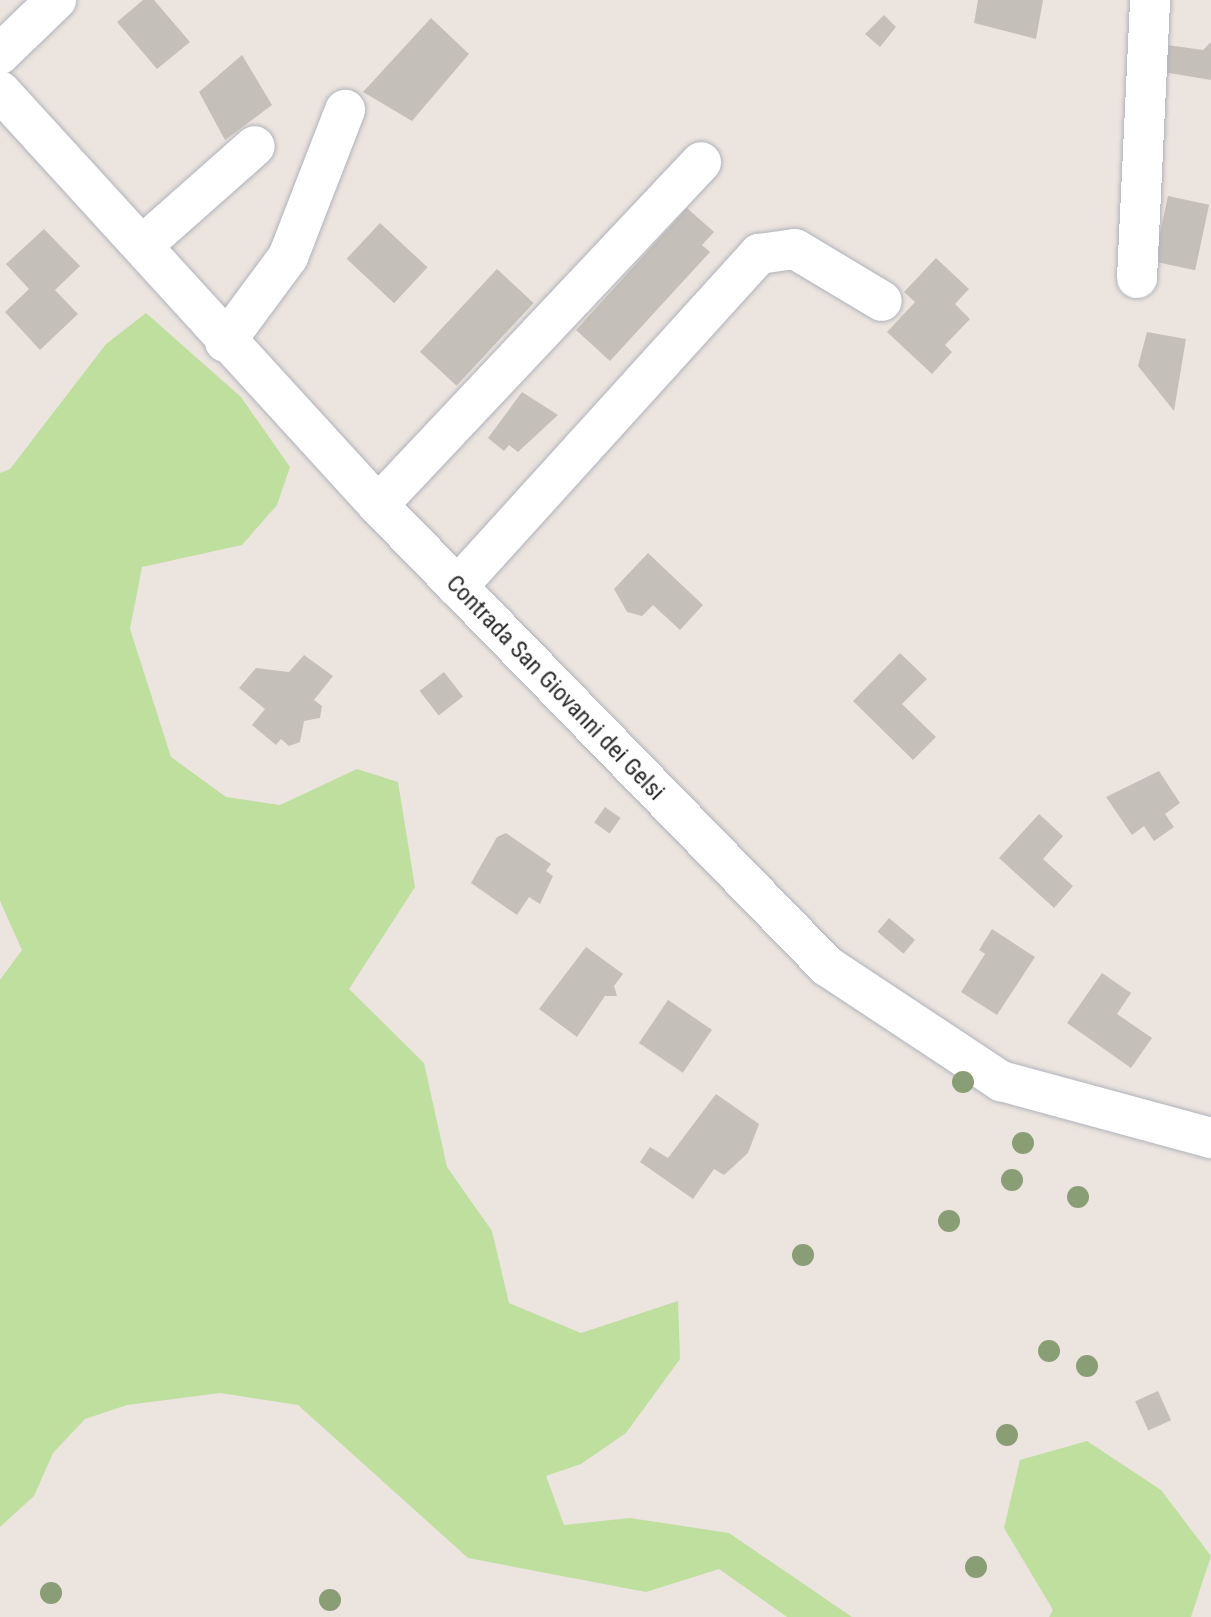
<!DOCTYPE html>
<style>
body{margin:0}
#map{position:relative;width:1211px;height:1617px;overflow:hidden;background:#ece4df;font-family:"Roboto Condensed",sans-serif}
div>[style]{position:absolute}
[style*='--x']{left:calc(var(--x)*1px);top:calc(var(--y)*1px);width:calc(var(--w)*1px);rotate:calc(var(--a)*1deg)}
.green>*{inset:0;background:#bfdf9f}
.building>*{inset:0;background:#c5bfba;transform-origin:0 0}
.roads{filter:drop-shadow(0 0 2px #afb3bb) drop-shadow(0 0 2px #afb3bb)}
.minor>*{height:40px;margin:-20px;padding:0 20px;transform-origin:20px;border-radius:20px;background:#fff}
.trees>*{width:22px;height:22px;margin:-11px;border-radius:50%;background:#8a9e76}
span{translate:-50% -50%;white-space:nowrap;text-align:center;line-height:1.15;-webkit-text-stroke:7px #fff;paint-order:stroke}
.street-label{font-size:24px;color:#2c2c2c}
</style>
<div id="map">
<div class="green">
<i style="clip-path:polygon(146px 313px,241px 397px,290px 467px,277px 505px,242px 545px,142px 567px,130px 629px,171px 757px,226px 797px,280px 805px,357px 769px,398px 782px,415px 887px,349px 989px,424px 1063px,447px 1167px,492px 1231px,509px 1303px,581px 1333px,678px 1301px,680px 1359px,626px 1433px,581px 1464px,546px 1476px,564px 1525px,630px 1518px,729px 1533px,852px 1617px,787px 1617px,719px 1569px,646px 1592px,468px 1558px,298px 1405px,220px 1393px,127px 1405px,85px 1419px,53px 1453px,34px 1496px,0 1527px,0 980px,22px 950px,0 901px,0 473px,10px 469px,106px 344px)"></i>
<i style="clip-path:polygon(1087px 1441px,1161px 1490px,1211px 1556px,1191px 1617px,1049px 1617px,1053px 1610px,1004px 1528px,1020px 1460px)"></i>
</div>
<div class="building">
<i style="clip-path:polygon(143px 0,154px 0,190px 42px,157px 69px,117px 22px)"></i>
<i style="clip-path:polygon(978px 0,1043px 0,1036px 39px,974px 23px)"></i>
<i style="clip-path:polygon(884px 15px,896px 27px,880px 47px,865px 34px)"></i>
<i style="clip-path:polygon(431px 18px,469px 54px,412px 121px,363px 92px)"></i>
<i style="clip-path:polygon(1211px 42px,1211px 80px,1163px 72px,1167px 45px,1203px 50px)"></i>
<i style="clip-path:polygon(242px 55px,272px 105px,225px 140px,199px 92px)"></i>
<i style="left:1168px;top:196px;width:42px;height:67px;rotate:12deg"></i>
<i style="clip-path:polygon(687px 208px,714px 232px,702px 245px,710px 252px,610px 361px,576px 330px)"></i>
<i style="left:380px;top:223px;width:65px;height:49px;rotate:43deg"></i>
<i style="clip-path:polygon(44px 229px,80px 266px,55px 290px,78px 314px,40px 350px,5px 312px,29px 289px,6px 264px)"></i>
<i style="clip-path:polygon(936px 258px,969px 289px,955px 304px,970px 319px,945px 345px,952px 352px,932px 374px,887px 332px,915px 302px,904px 292px)"></i>
<i style="left:497px;top:269px;width:50px;height:113px;rotate:43deg"></i>
<i style="clip-path:polygon(1147px 332px,1186px 339px,1174px 411px,1138px 366px)"></i>
<i style="clip-path:polygon(522px 392px,558px 415px,518px 452px,509px 445px,504px 451px,488px 438px)"></i>
<i style="clip-path:polygon(648px 553px,703px 605px,680px 630px,653px 605px,642px 616px,627px 612px,614px 589px)"></i>
<i style="clip-path:polygon(900px 653px,927px 679px,902px 704px,936px 737px,913px 760px,853px 701px)"></i>
<i style="clip-path:polygon(304px 655px,333px 676px,314px 700px,322px 706px,320px 718px,304px 721px,300px 742px,289px 746px,281px 739px,276px 745px,252px 725px,265px 709px,239px 688px,256px 668px,289px 672px)"></i>
<i style="left:444px;top:672px;width:31px;height:31px;rotate:52deg"></i>
<i style="clip-path:polygon(1159px 771px,1180px 803px,1165px 814px,1174px 827px,1154px 841px,1144px 826px,1132px 835px,1106px 797px)"></i>
<i style="left:605px;top:807px;width:19px;height:19px;rotate:35deg"></i>
<i style="clip-path:polygon(1039px 814px,1063px 836px,1043px 859px,1073px 886px,1054px 908px,999px 858px)"></i>
<i style="clip-path:polygon(506px 833px,551px 864px,546px 871px,553px 876px,540px 904px,529px 897px,517px 915px,471px 883px,497px 837px)"></i>
<i style="left:889px;top:918px;width:34px;height:18px;rotate:40deg"></i>
<i style="clip-path:polygon(992px 929px,1035px 957px,997px 1015px,961px 992px,985px 954px,979px 950px)"></i>
<i style="clip-path:polygon(586px 947px,623px 974px,614px 986px,617px 996px,605px 996px,577px 1037px,539px 1009px)"></i>
<i style="clip-path:polygon(1102px 973px,1131px 993px,1117px 1014px,1152px 1038px,1131px 1068px,1067px 1023px)"></i>
<i style="left:668px;top:1000px;width:53px;height:52px;rotate:34deg"></i>
<i style="clip-path:polygon(716px 1094px,759px 1124px,748px 1153px,724px 1175px,714px 1169px,693px 1199px,640px 1162px,650px 1147px,668px 1158px)"></i>
<i style="left:1158px;top:1391px;width:32px;height:25px;rotate:66deg"></i>
</div>
<div class="roads">
<div class="minor">
<i style="--x:0;--y:54;--w:78;--a:-44"></i>
<i style="--x:0;--y:91;--w:561;--a:47.6"></i>
<i style="--x:378;--y:505;--w:644;--a:45.76"></i>
<i style="--x:827;--y:966;--w:209;--a:33.5"></i>
<i style="--x:1001;--y:1081;--w:218;--a:15.2"></i>
<i style="--x:143;--y:245;--w:149;--a:-41.5"></i>
<i style="--x:1137;--y:278;--w:278;--a:-87.3"></i>
<i style="--x:225;--y:342;--w:106;--a:-53.5"></i>
<i style="--x:288;--y:257;--w:158;--a:-68.8"></i>
<i style="--x:378;--y:505;--w:471;--a:-46.7"></i>
<i style="--x:457;--y:587;--w:450;--a:-47.8"></i>
<i style="--x:759;--y:254;--w:36;--a:-8"></i>
<i style="--x:795;--y:249;--w:101;--a:30.9"></i>
</div>
</div>
<div class="trees">
<i style="left:963px;top:1082px"></i>
<i style="left:1023px;top:1143px"></i>
<i style="left:1012px;top:1180px"></i>
<i style="left:1078px;top:1197px"></i>
<i style="left:949px;top:1221px"></i>
<i style="left:803px;top:1255px"></i>
<i style="left:1049px;top:1351px"></i>
<i style="left:1087px;top:1366px"></i>
<i style="left:1007px;top:1435px"></i>
<i style="left:976px;top:1567px"></i>
<i style="left:51px;top:1593px"></i>
<i style="left:330px;top:1600px"></i>
</div>
<div class="street-label">
<span style="left:555px;top:688px;rotate:46deg">Contrada San Giovanni dei Gelsi</span>
</div>
</div>
